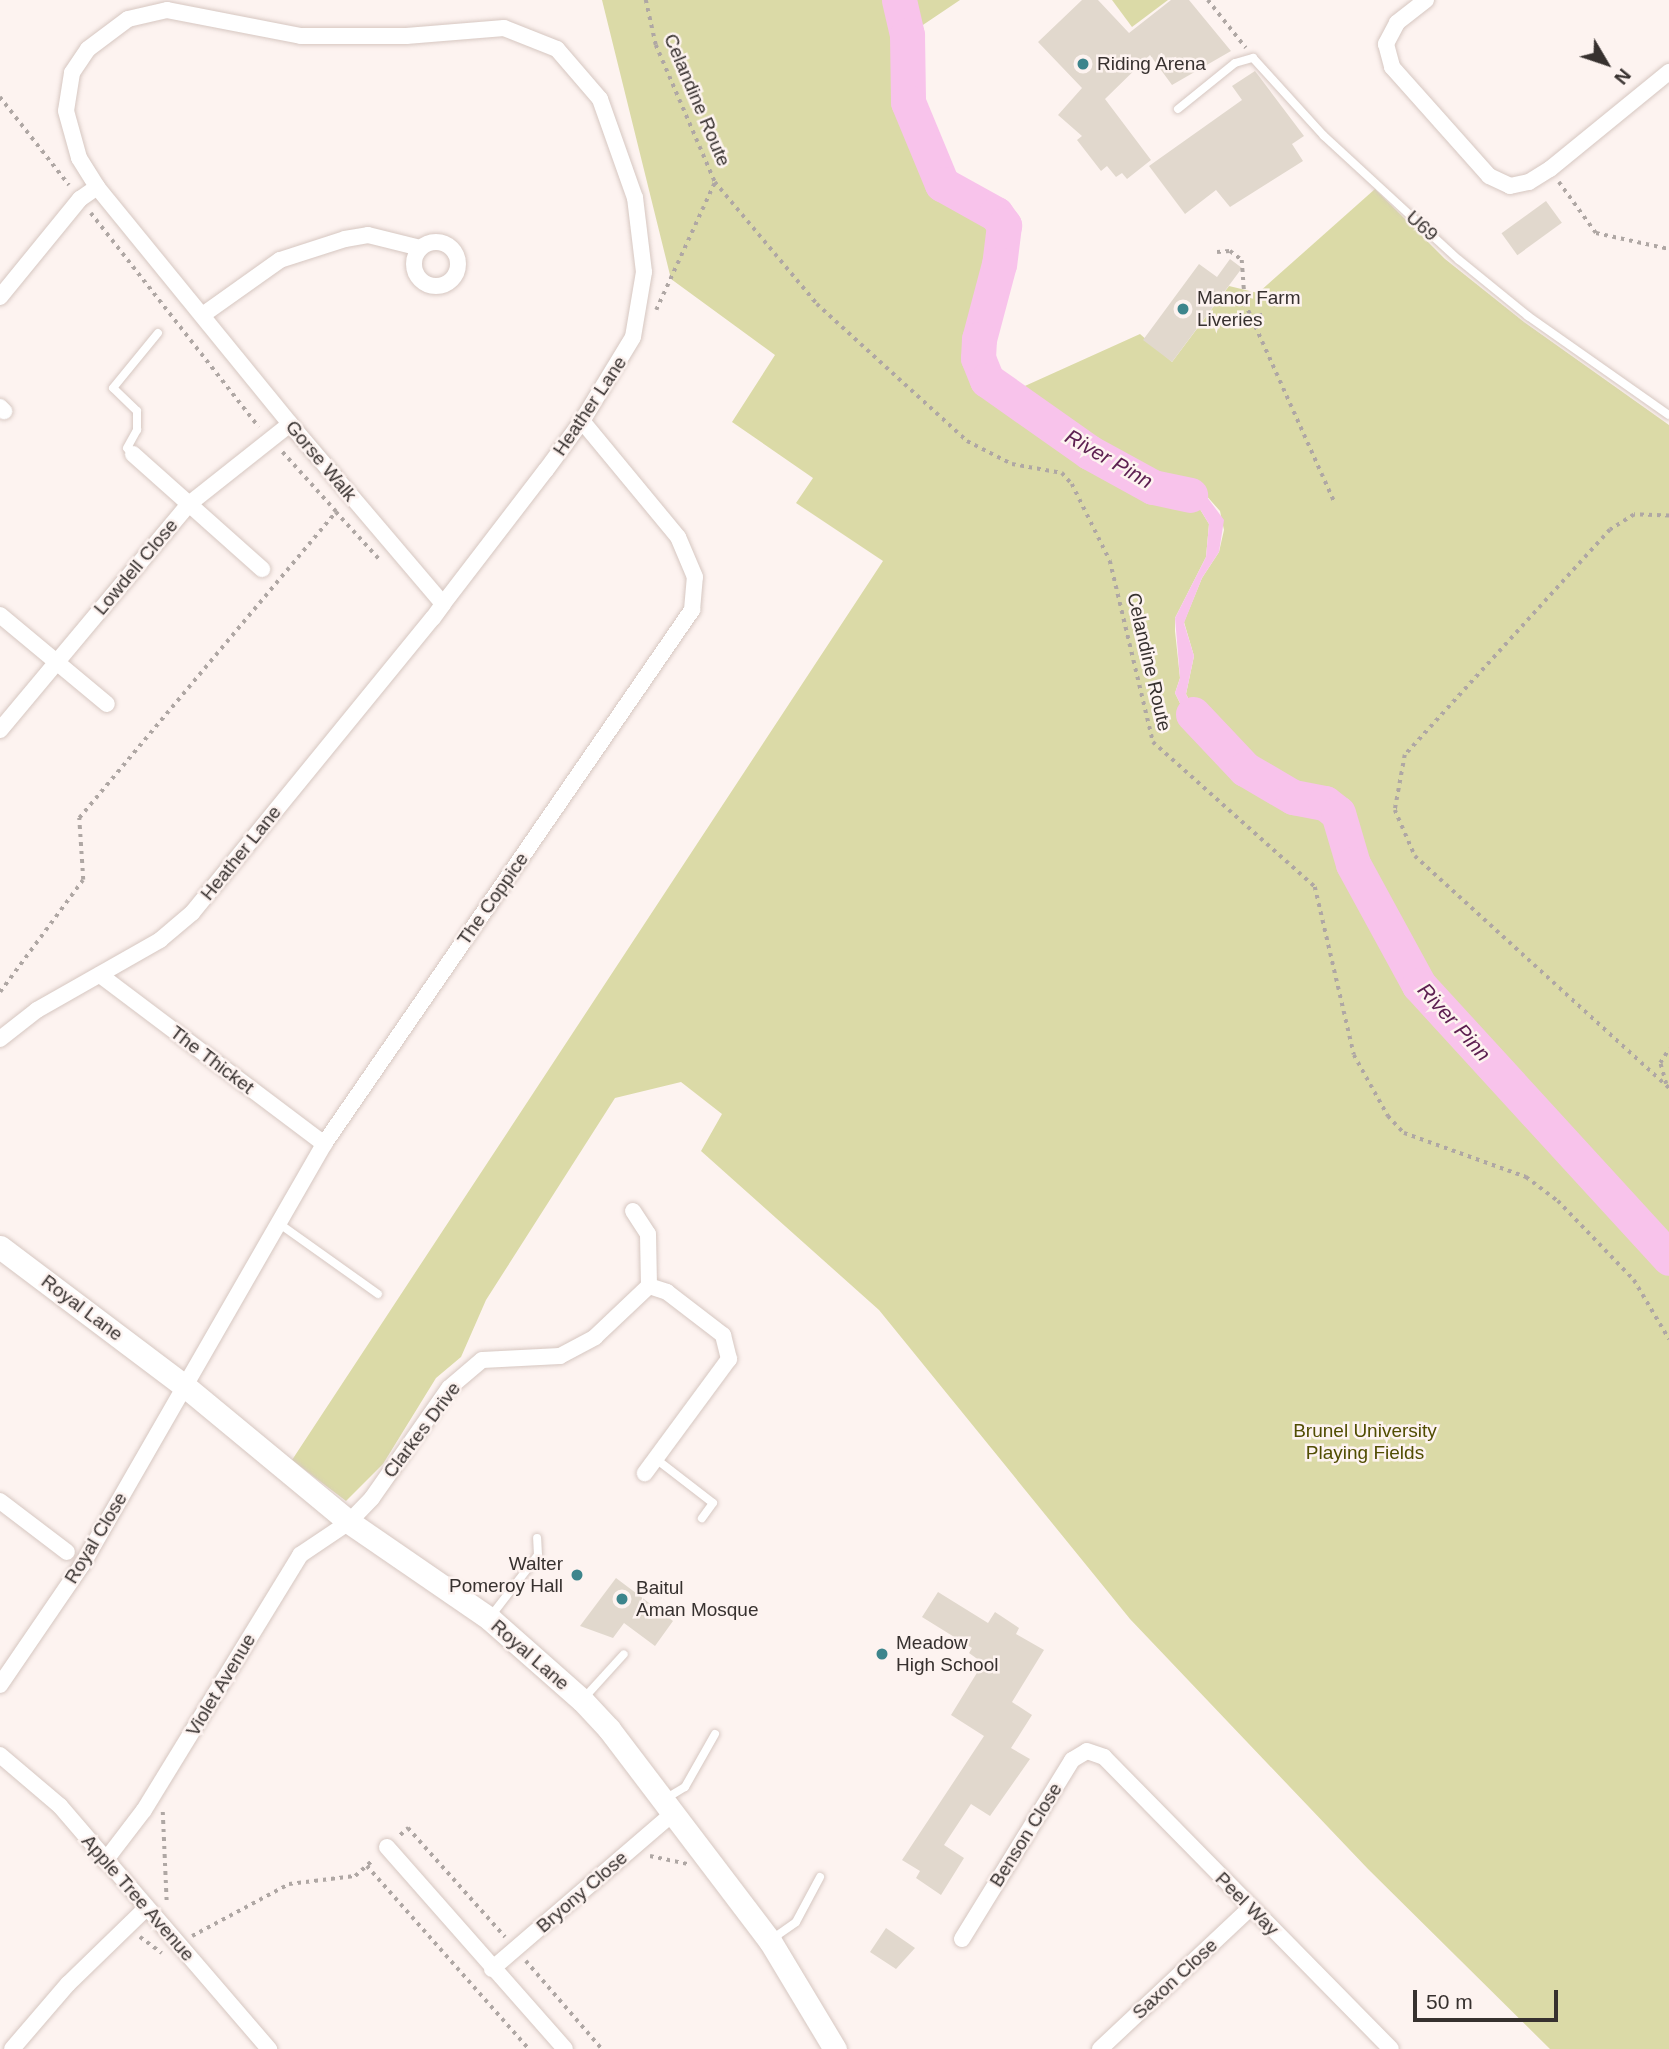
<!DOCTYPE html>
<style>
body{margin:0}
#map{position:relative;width:1669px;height:2049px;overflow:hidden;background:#fdf3f0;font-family:Helvetica,sans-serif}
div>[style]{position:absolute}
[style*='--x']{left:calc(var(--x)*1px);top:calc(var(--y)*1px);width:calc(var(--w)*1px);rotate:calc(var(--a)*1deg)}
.green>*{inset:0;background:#dbdaa7}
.water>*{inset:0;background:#f8c3eb}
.river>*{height:35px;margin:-17.5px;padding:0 17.5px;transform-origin:17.5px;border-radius:17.5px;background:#f8c3eb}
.building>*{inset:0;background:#e1d8cd;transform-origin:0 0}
.path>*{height:3.5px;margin-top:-1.75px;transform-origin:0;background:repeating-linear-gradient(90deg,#afa7a4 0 3.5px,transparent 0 8.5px)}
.roads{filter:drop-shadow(0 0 2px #d6c7c1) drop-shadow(0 0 2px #d6c7c1)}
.lane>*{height:8px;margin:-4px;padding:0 4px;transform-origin:4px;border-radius:4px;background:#fff}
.street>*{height:16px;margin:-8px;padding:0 8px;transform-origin:8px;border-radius:8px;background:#fff}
.street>.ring{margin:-8px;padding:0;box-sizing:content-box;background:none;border:16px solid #fff;border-radius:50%}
.secondary>*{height:23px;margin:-11.5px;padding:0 11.5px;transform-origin:11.5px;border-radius:11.5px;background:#fff}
.dots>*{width:19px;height:19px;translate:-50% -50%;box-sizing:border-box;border:4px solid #fdf3f0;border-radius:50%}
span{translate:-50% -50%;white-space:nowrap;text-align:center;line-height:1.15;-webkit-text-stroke:5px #fdf3f0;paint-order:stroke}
.poi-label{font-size:19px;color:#37312f}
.left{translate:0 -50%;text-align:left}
.right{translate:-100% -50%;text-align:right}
.street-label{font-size:19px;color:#37312f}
.park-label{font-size:19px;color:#514d02}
.water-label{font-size:21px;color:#5d2051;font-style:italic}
.north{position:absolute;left:1571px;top:28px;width:70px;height:70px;-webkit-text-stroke:5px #fdf3f0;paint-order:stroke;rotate:129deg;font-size:19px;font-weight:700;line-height:28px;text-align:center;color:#37312f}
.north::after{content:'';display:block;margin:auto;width:24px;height:32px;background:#37312f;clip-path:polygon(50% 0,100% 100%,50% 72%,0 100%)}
.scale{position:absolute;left:1413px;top:1990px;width:145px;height:32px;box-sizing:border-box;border:4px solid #37312f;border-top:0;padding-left:9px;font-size:21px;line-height:24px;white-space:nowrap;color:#37312f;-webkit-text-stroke:5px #fdf3f0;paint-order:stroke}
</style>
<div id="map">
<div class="green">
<i style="clip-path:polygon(evenodd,602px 0,960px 0,908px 35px,915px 102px,946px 179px,997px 205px,1010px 225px,985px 357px,995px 378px,1014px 391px,1140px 334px,1172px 362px,1229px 286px,1258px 293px,1375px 189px,1445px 259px,1524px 322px,1669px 425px,1669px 2049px,1550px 2049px,1368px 1869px,1130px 1619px,879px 1310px,701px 1151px,722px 1114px,681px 1082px,615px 1098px,486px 1300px,461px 1357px,436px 1378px,383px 1464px,346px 1501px,292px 1460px,883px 561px,796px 503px,813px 478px,732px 422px,775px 355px,671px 279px,602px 0,1144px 480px,1204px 493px,1220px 511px,1224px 530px,1219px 552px,1202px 578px,1184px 622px,1194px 656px,1186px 694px,1197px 715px,1210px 724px,1191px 726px,1175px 693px,1180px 678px,1175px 631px,1175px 618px,1206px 557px,1209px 524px,1195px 501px,1156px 496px,1144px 480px)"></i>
<i style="clip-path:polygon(1112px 0,1168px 0,1132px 27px)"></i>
</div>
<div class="water">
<i style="clip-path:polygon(1143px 480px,1204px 493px,1224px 520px,1219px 552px,1202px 578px,1184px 623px,1194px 656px,1186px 694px,1197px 715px,1210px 724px,1225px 748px,1191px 726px,1175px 693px,1180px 678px,1175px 618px,1206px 557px,1209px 524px,1195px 501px,1156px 496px)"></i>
</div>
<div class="river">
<i style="--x:899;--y:0;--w:36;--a:77"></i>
<i style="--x:907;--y:35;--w:67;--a:89.1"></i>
<i style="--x:908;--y:102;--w:89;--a:67.5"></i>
<i style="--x:942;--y:184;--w:62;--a:29.1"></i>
<i style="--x:996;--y:214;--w:14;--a:54"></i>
<i style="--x:1004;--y:225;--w:39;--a:97"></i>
<i style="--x:999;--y:264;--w:78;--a:104.9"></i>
<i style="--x:979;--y:339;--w:19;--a:93"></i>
<i style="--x:978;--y:358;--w:24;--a:68"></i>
<i style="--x:987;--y:380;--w:125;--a:35.2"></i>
<i style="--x:1089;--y:452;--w:73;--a:28.7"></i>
<i style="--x:1153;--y:487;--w:38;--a:12"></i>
<i style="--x:1193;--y:714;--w:76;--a:46.6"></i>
<i style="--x:1245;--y:769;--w:56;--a:30.3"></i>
<i style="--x:1293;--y:797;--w:33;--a:11"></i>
<i style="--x:1325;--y:803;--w:16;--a:38"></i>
<i style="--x:1338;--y:813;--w:53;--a:73.6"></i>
<i style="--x:1353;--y:864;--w:138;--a:61.4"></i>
<i style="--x:1419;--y:985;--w:370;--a:47.5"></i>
</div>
<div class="building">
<i style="clip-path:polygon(1082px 0,1098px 0,1129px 33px,1171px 0,1189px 0,1231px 51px,1172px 85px,1150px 55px,1105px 99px,1151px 160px,1127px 179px,1122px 173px,1116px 177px,1107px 166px,1101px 171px,1077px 140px,1082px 136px,1058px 115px,1082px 88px,1038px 42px)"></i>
<i style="clip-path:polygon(1255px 71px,1304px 136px,1292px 144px,1303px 161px,1230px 207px,1216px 190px,1185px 214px,1149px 166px,1242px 100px,1232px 86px)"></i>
<i style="left:1546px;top:201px;width:27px;height:55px;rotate:54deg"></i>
<i style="clip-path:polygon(1230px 259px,1242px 268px,1172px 362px,1143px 340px,1199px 264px,1217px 277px)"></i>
<i style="clip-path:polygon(616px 1578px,673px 1621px,655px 1646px,624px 1623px,613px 1638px,580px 1626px)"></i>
<i style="clip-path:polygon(938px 1592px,988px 1623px,995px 1612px,1019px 1628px,1016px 1634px,1044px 1650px,1012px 1702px,1032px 1715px,1011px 1748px,1030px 1759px,990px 1816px,971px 1804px,944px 1845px,964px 1858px,941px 1895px,916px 1878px,920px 1871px,902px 1860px,984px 1736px,951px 1715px,983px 1663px,969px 1653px,972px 1648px,922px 1617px)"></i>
<i style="clip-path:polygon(886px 1928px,915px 1948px,896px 1969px,870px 1952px)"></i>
</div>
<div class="path">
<i style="--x:646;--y:0;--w:46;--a:77.5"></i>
<i style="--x:656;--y:45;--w:149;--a:66.7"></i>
<i style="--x:715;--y:182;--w:159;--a:50.1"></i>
<i style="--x:817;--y:304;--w:203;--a:42.4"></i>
<i style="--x:967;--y:441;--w:51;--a:27.1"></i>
<i style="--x:1012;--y:464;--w:51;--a:10.2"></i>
<i style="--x:1062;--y:473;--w:15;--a:48"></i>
<i style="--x:1072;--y:484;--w:86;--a:63.7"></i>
<i style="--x:1110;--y:561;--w:186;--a:76.6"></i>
<i style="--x:1153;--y:742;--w:217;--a:41.8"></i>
<i style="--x:1315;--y:887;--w:172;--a:76.9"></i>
<i style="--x:1354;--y:1055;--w:70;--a:60.9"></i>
<i style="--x:1388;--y:1116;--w:23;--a:47"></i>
<i style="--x:1404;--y:1133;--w:130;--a:19.8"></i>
<i style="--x:1526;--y:1177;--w:40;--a:37"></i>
<i style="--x:1558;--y:1201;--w:110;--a:46.1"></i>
<i style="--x:1634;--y:1280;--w:69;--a:59.3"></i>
<i style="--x:1208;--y:0;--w:61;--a:51.6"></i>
<i style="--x:0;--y:97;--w:112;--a:51.9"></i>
<i style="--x:1559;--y:182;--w:63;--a:54"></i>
<i style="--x:1596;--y:233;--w:75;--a:12.4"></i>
<i style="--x:91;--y:213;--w:272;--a:51.9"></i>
<i style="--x:1217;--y:252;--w:13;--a:-4"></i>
<i style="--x:1230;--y:251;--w:15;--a:37"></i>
<i style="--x:1242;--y:260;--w:43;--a:86"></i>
<i style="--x:1245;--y:303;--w:219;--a:65.8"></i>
<i style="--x:656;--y:310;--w:141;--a:-65.3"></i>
<i style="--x:1244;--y:324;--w:24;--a:-28"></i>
<i style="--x:336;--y:512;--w:64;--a:47.5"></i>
<i style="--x:1669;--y:516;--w:35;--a:-178"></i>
<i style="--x:1634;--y:515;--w:28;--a:148"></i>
<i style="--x:1610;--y:530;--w:304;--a:132.3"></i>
<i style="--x:1405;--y:755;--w:56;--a:100.3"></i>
<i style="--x:1395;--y:810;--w:50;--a:66.5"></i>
<i style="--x:1415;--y:856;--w:344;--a:42.4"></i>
<i style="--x:0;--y:992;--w:139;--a:-53.5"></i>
<i style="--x:83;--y:880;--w:62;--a:-93.7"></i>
<i style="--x:79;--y:818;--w:400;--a:-50"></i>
<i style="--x:336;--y:512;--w:82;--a:-132"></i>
<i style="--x:1666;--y:1084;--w:22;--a:-106"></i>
<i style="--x:1660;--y:1063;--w:17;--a:-57"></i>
<i style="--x:163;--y:1812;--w:90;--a:87.5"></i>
<i style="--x:400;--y:1835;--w:11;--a:-41"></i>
<i style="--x:408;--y:1828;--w:146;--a:48.3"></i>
<i style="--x:650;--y:1856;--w:38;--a:12"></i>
<i style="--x:367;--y:1866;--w:244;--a:48.5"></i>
<i style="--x:192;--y:1936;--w:110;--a:-28.2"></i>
<i style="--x:289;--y:1884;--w:66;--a:-6.9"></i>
<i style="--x:355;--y:1876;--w:25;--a:-42"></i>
<i style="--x:140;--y:1937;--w:27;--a:36"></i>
<i style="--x:526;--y:1961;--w:116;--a:49.2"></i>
</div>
<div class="roads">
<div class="lane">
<i style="--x:1178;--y:109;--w:73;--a:-38.9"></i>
<i style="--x:1235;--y:63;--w:19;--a:-16"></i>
<i style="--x:1253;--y:58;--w:105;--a:47.7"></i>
<i style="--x:1324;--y:136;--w:183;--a:42.6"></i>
<i style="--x:1459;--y:260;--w:89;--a:39.1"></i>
<i style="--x:1528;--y:316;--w:172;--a:35.1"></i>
<i style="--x:133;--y:454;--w:8;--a:-135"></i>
<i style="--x:127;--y:448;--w:21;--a:-61"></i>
<i style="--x:137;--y:430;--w:19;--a:-90"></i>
<i style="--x:137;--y:411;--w:33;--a:-136"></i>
<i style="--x:113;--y:388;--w:71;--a:-50.7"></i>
<i style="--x:277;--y:1222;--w:124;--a:35.5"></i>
<i style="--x:656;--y:1459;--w:72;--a:37.7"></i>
<i style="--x:713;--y:1503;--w:19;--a:126"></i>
<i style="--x:491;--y:1616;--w:77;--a:-52.4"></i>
<i style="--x:538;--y:1555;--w:17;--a:-93"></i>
<i style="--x:584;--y:1698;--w:59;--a:-47.7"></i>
<i style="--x:665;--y:1799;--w:23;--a:-31"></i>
<i style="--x:685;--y:1787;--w:61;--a:-60.5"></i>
<i style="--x:772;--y:1939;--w:29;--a:-35"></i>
<i style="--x:796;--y:1922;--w:51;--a:-61.9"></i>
</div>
<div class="street">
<i style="--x:1426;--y:0;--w:37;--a:142"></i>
<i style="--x:1397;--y:23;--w:24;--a:118"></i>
<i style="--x:1386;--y:44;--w:24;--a:75"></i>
<i style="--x:1392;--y:67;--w:146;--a:48.3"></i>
<i style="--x:1489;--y:176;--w:23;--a:25"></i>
<i style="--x:1510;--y:186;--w:19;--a:-12"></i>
<i style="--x:1529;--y:182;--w:25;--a:-32"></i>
<i style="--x:1550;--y:169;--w:154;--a:-39.2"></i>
<i class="ring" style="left:414px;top:242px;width:28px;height:28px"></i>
<i style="--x:0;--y:297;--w:127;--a:-50.8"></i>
<i style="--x:80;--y:199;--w:21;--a:-35"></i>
<i style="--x:204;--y:314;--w:93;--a:-35.4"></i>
<i style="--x:280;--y:260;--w:68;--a:-17.9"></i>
<i style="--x:345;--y:239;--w:23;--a:-10"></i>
<i style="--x:368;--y:235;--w:54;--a:14"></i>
<i style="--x:0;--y:407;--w:6;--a:45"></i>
<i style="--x:133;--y:454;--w:173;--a:41.7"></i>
<i style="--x:0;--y:615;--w:139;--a:39.8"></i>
<i style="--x:0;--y:730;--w:295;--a:-50.1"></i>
<i style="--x:189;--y:504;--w:129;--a:-38.4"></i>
<i style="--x:100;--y:975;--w:281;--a:37"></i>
<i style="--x:0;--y:1039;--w:47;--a:-38.1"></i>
<i style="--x:37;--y:1010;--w:142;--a:-29.6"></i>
<i style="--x:160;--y:940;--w:42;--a:-40.2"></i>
<i style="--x:192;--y:913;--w:381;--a:-50.8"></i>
<i style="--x:433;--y:618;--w:17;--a:-54"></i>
<i style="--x:443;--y:604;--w:169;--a:-52.5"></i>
<i style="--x:546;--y:470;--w:61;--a:-53.7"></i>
<i style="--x:582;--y:421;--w:98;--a:-58.7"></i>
<i style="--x:633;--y:337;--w:66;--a:-80.4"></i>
<i style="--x:644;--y:272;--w:75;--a:-96.9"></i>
<i style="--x:635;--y:198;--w:105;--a:-109.5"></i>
<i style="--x:600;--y:99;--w:66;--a:-130.7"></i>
<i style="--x:557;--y:49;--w:57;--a:-158.4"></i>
<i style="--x:504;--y:28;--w:98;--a:175.3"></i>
<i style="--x:406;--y:36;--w:105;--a:180"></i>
<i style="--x:301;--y:36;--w:136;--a:-169"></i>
<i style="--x:167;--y:10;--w:40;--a:167"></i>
<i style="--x:128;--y:19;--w:50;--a:143.1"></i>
<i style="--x:88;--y:49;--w:29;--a:124"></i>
<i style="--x:72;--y:73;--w:38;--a:99"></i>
<i style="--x:66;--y:111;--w:49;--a:74.5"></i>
<i style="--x:79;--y:158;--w:34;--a:58"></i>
<i style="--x:97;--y:187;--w:306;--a:50.8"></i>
<i style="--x:290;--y:424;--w:236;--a:49.6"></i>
<i style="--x:633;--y:1211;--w:27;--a:57"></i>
<i style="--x:648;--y:1234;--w:52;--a:88.9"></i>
<i style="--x:0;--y:1501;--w:84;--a:37.3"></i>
<i style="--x:0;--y:1685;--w:145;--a:-55.7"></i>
<i style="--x:82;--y:1565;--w:486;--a:-60.1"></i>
<i style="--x:324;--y:1144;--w:649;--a:-55.43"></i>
<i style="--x:692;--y:610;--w:33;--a:-85"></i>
<i style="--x:695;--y:577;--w:43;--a:-113"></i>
<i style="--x:678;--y:537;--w:151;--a:-129.6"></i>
<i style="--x:0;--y:1755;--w:79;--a:40.4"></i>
<i style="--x:60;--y:1806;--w:321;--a:49.3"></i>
<i style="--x:387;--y:1847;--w:269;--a:48.6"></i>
<i style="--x:105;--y:1861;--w:64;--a:-52.6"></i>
<i style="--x:144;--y:1810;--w:299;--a:-58.5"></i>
<i style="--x:300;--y:1555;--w:59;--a:-34"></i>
<i style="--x:349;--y:1522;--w:33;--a:-46"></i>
<i style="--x:372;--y:1498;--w:134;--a:-55"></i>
<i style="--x:449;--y:1388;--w:43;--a:-40.3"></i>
<i style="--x:482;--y:1360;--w:78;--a:-2.9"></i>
<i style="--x:560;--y:1356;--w:40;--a:-28"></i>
<i style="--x:595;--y:1337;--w:74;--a:-43.4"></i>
<i style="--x:649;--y:1286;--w:19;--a:18"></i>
<i style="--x:667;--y:1292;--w:71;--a:37.5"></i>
<i style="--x:723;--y:1335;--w:25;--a:76"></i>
<i style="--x:729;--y:1359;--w:142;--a:126.4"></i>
<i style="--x:962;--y:1939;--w:210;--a:-58.4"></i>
<i style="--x:1072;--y:1760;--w:17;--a:-31"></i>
<i style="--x:1087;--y:1751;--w:18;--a:19"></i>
<i style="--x:1104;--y:1757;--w:409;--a:45.5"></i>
<i style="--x:492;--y:1969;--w:238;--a:-40.7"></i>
<i style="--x:12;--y:2049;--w:86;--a:-49.3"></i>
<i style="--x:68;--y:1984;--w:107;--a:-44.2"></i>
<i style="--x:1100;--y:2049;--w:206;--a:-43.2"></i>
</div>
<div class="secondary">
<i style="--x:0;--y:1247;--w:233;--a:37"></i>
<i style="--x:186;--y:1387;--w:212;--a:39.6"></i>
<i style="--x:349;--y:1522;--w:171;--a:34.5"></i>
<i style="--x:490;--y:1619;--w:123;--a:41.4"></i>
<i style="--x:582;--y:1700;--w:40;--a:47"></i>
<i style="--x:609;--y:1729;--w:266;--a:52.8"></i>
<i style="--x:770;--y:1941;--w:126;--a:59"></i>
</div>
</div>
<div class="dots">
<i style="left:1083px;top:64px;background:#3d858c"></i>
<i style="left:1183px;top:309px;background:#3d858c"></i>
<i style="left:577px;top:1575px;background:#3d858c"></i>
<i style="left:622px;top:1599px;background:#3d858c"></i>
<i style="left:882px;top:1654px;background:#3d858c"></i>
</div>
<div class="poi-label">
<span class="left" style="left:1097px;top:64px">Riding Arena</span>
<span class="left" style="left:1197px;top:309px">Manor Farm<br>Liveries</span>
<span class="right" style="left:563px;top:1575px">Walter<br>Pomeroy Hall</span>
<span class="left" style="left:636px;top:1599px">Baitul<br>Aman Mosque</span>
<span class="left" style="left:896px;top:1654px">Meadow<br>High School</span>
</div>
<div class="street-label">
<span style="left:697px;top:100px;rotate:67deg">Celandine Route</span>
<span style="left:1422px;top:226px;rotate:42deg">U69</span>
<span style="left:590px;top:406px;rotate:-56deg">Heather Lane</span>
<span style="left:321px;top:461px;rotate:50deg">Gorse Walk</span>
<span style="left:136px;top:567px;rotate:-50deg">Lowdell Close</span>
<span style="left:1149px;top:662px;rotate:77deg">Celandine Route</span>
<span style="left:241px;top:853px;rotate:-51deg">Heather Lane</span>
<span style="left:493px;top:899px;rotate:-55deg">The Coppice</span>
<span style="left:212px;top:1060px;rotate:37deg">The Thicket</span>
<span style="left:82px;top:1308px;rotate:37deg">Royal Lane</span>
<span style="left:422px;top:1430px;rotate:-53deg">Clarkes Drive</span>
<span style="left:96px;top:1538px;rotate:-59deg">Royal Close</span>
<span style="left:530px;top:1655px;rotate:41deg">Royal Lane</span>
<span style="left:221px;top:1685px;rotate:-59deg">Violet Avenue</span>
<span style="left:1026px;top:1835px;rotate:-58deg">Benson Close</span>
<span style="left:582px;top:1892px;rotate:-41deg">Bryony Close</span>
<span style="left:138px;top:1898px;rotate:49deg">Apple Tree Avenue</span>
<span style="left:1247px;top:1904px;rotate:45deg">Peel Way</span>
<span style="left:1175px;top:1979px;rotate:-43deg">Saxon Close</span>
</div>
<div class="park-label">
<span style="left:1365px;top:1442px">Brunel University<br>Playing Fields</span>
</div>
<div class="water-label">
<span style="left:1109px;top:459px;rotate:30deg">River Pinn</span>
<span style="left:1454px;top:1022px;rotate:48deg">River Pinn</span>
</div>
<div class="north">N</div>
<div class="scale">50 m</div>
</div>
